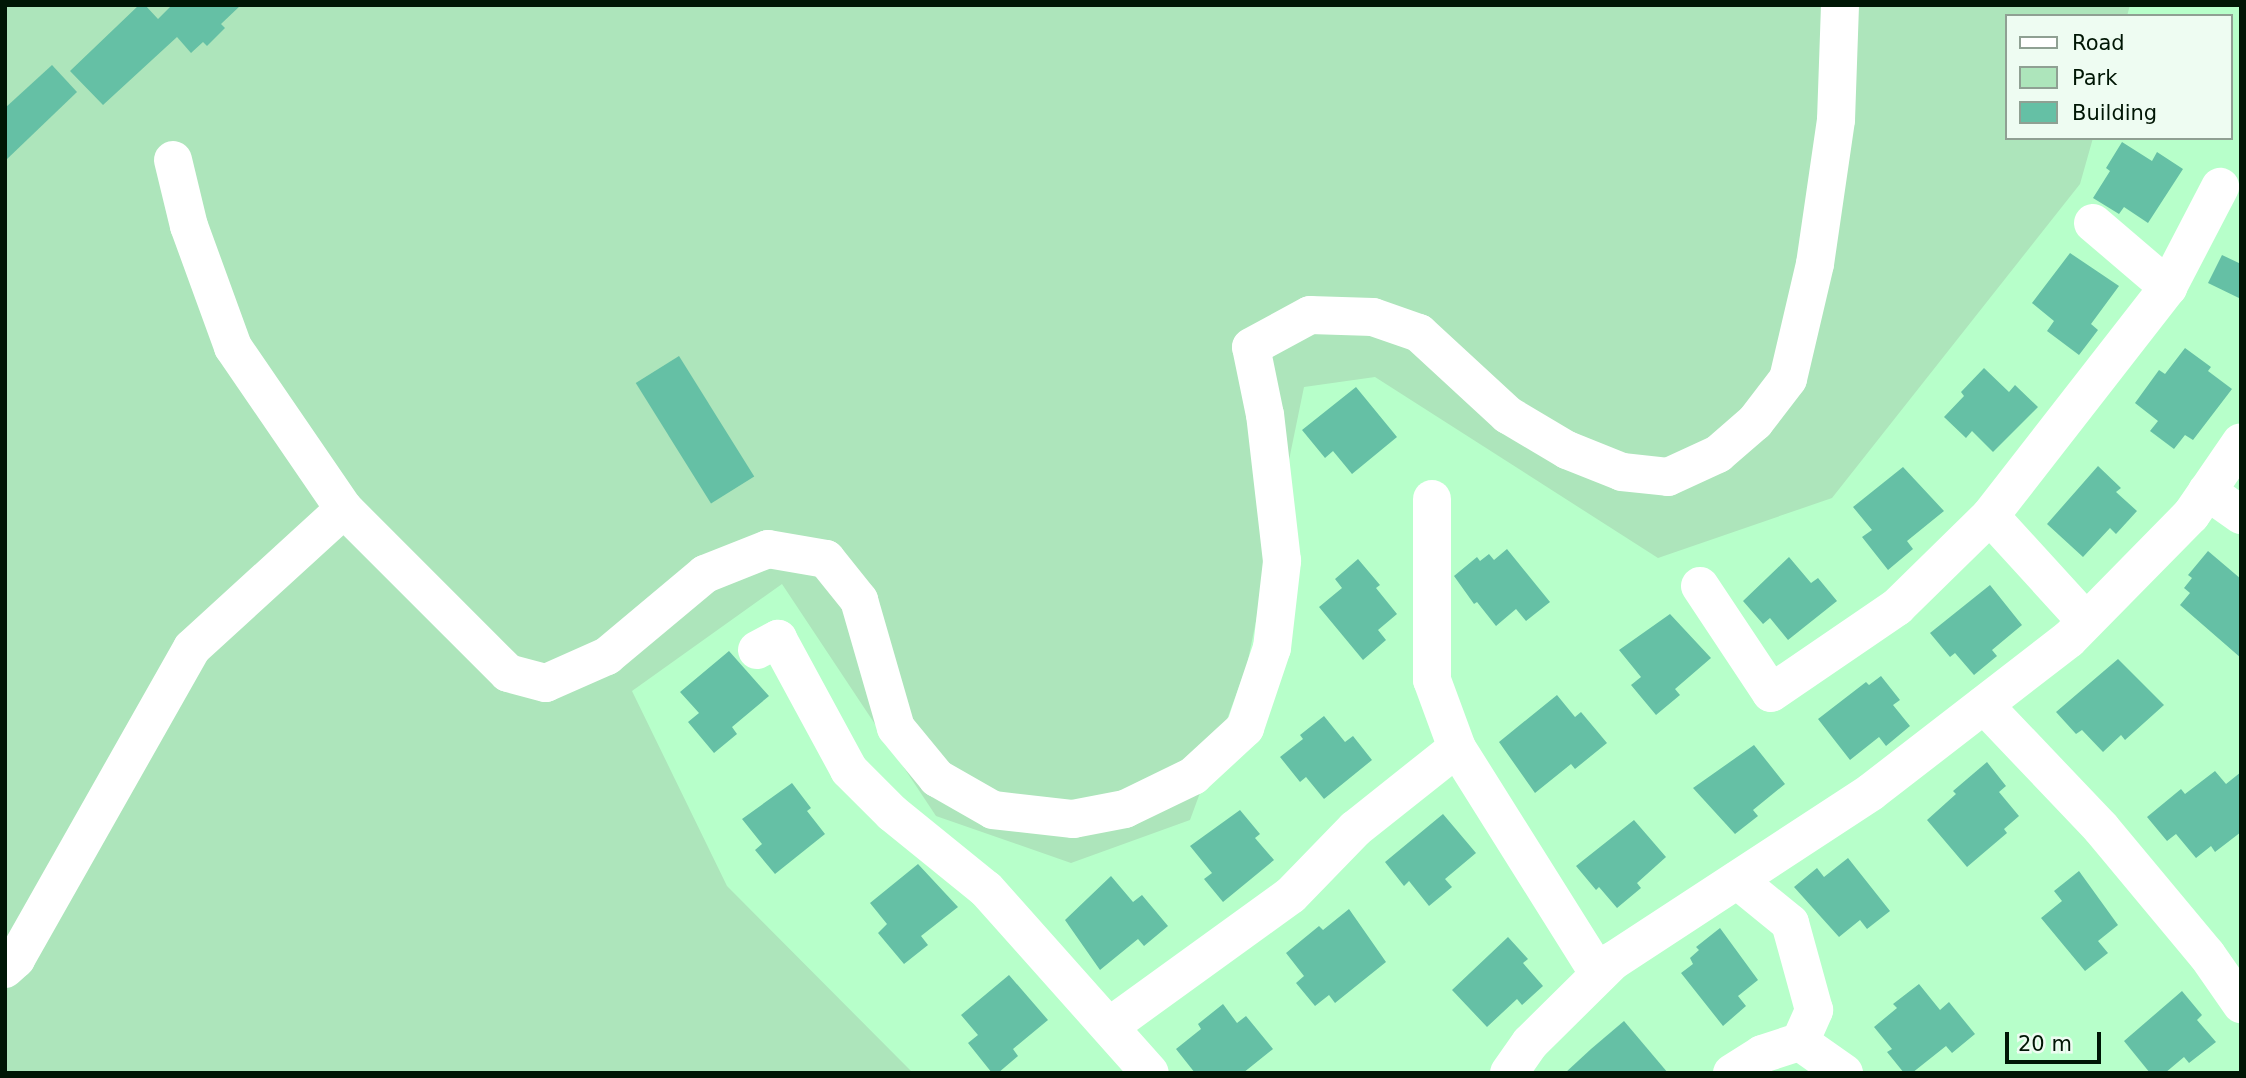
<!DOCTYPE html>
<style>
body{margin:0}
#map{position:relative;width:2246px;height:1078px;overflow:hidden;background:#b7ffca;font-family:"DejaVu Sans",sans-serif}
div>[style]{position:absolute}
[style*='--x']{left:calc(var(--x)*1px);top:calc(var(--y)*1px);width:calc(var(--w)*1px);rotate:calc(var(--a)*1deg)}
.green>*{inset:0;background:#ade5bb}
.building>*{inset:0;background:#65c0a5;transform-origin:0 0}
.minor>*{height:38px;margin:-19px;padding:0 19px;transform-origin:19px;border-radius:19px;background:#fff}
span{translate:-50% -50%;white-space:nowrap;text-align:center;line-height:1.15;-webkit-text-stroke:5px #eefcf2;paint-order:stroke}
.frame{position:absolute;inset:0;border:7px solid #001605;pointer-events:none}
.legend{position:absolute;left:2005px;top:14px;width:228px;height:126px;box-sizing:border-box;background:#eefcf2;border:2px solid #8fa093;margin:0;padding:9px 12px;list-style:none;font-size:21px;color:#001605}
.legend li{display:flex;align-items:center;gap:14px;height:35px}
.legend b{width:35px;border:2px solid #8fa093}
.scale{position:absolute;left:2005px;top:1032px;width:96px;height:32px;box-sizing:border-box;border:4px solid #001605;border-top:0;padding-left:9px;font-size:21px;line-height:24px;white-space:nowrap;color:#001605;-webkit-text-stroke:5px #eefcf2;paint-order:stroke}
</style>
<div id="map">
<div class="green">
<i style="clip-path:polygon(5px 5px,2130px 5px,2127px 16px,2006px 16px,2006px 138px,2093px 138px,2080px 184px,1832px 498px,1658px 558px,1375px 377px,1304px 387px,1247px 665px,1190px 820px,1071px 863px,936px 816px,782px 584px,632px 691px,727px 886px,913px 1073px,5px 1073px)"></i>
</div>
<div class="building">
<i style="clip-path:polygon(139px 5px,145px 5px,158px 19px,172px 5px,241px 5px,221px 24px,225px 28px,207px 46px,203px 42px,191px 53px,177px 37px,103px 105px,70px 71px)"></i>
<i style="clip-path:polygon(52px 65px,77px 92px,5px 161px,5px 108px)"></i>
<i style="clip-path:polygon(2122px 142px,2152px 161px,2157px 152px,2183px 169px,2148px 223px,2124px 207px,2119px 214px,2093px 198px,2110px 171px,2106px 168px)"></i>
<i style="clip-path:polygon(2070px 253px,2119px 286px,2091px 324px,2098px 330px,2079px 355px,2047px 331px,2054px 321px,2032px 303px)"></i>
<i style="clip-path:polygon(2222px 255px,2241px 264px,2241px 299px,2208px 283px)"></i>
<i style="clip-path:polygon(2185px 348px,2211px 367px,2208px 371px,2232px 389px,2193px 440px,2185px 435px,2174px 449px,2150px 431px,2158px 421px,2135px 403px,2159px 370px,2165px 374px)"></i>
<i style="left:679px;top:356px;width:142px;height:51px;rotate:58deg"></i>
<i style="clip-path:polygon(1984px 368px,2009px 392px,2015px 385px,2038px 407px,1993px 452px,1972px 431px,1966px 438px,1944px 417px,1964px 396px,1961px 392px)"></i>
<i style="clip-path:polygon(1356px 387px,1397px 437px,1352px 474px,1333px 451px,1325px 458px,1302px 430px)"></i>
<i style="clip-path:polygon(2098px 466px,2121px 488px,2116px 492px,2137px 511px,2116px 534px,2110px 528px,2083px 557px,2047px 524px)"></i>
<i style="clip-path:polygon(1903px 467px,1944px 511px,1907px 541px,1913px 549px,1888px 570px,1862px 537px,1872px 530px,1853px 507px)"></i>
<i style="clip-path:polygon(1507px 549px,1550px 602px,1526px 621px,1516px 609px,1496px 626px,1477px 602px,1474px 604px,1454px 576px,1477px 557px,1480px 561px,1489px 554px,1494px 560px)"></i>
<i style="clip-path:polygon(2208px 551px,2241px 579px,2241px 658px,2180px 605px,2190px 593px,2184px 588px,2192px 578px,2188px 575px)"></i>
<i style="clip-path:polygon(1789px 557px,1811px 583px,1818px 578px,1837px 601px,1788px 640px,1770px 618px,1763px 624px,1743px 601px)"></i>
<i style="clip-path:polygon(1358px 559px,1380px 585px,1376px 588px,1397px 614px,1378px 630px,1386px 640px,1363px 660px,1319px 607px,1342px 588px,1335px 579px)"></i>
<i style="clip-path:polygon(1990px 585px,2022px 625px,1992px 650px,1997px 656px,1974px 675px,1955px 653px,1950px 657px,1930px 633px)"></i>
<i style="clip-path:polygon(1670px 614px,1711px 658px,1675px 689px,1680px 695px,1656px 715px,1631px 685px,1641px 677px,1619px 650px)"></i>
<i style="clip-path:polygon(729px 651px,769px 696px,732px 727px,737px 734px,714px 753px,688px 722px,699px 713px,680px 692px)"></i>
<i style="clip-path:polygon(2118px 659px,2164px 705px,2125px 740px,2121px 735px,2103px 752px,2082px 730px,2076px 734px,2056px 712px)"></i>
<i style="clip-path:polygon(1881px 676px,1900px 700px,1893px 705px,1910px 726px,1886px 746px,1879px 737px,1850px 760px,1818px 719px,1866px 682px,1869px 685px)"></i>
<i style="clip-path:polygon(1557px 695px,1575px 717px,1581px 712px,1607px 743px,1575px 769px,1571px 764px,1535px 793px,1499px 742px)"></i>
<i style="clip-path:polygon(1324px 716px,1345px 742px,1353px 736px,1372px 760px,1324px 799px,1306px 777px,1300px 782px,1280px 757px,1303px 739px,1300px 735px)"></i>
<i style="clip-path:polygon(1754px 745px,1785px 784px,1753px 810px,1758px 816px,1735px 834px,1693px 788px)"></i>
<i style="clip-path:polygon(1987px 762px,2006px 786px,1999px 792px,2019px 816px,2004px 829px,2007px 833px,1967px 867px,1927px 820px,1956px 794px,1953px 791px)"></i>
<i style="clip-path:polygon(2215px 771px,2226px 784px,2241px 772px,2241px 832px,2215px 852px,2211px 846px,2196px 858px,2176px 834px,2167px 841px,2147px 817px,2181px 789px,2185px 794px)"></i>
<i style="clip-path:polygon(792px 783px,811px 808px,807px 811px,825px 834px,775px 874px,755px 850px,762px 844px,742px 819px)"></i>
<i style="clip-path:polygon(1240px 810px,1260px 834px,1255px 838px,1274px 860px,1223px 902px,1204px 879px,1212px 873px,1190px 846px)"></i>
<i style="clip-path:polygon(1443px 814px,1476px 853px,1445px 879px,1452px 887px,1429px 906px,1409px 881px,1404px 886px,1385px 862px)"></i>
<i style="clip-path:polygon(1634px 820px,1666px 857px,1637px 883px,1641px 888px,1617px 908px,1599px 887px,1596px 890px,1576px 866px)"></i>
<i style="clip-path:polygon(1848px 858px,1890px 911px,1867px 929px,1860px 920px,1839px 937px,1794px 887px,1817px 868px,1824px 877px)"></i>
<i style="clip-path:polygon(918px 864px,958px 907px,921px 936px,928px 945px,904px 964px,878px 933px,887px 924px,870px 903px)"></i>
<i style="clip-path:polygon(2079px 871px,2118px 925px,2098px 941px,2108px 953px,2085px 971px,2041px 918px,2062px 901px,2054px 891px)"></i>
<i style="clip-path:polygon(1111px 876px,1133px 902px,1142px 895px,1168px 926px,1144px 946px,1138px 939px,1100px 970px,1065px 920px)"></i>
<i style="clip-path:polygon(1349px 909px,1386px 962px,1335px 1003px,1329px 995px,1315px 1006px,1296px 983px,1304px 976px,1286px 953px,1319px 926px,1323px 930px)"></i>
<i style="clip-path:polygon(1720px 928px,1758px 980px,1738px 996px,1746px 1006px,1723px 1026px,1681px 973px,1693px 964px,1690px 958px,1699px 950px,1696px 947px)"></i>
<i style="clip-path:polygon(1508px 937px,1528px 959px,1523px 963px,1543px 986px,1522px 1005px,1517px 999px,1487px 1027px,1452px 990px)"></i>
<i style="clip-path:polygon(1009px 975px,1048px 1020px,1013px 1049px,1018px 1056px,998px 1073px,992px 1073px,968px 1043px,978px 1035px,961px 1015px)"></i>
<i style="clip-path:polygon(1919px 984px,1940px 1010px,1949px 1002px,1975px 1034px,1952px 1053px,1946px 1046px,1912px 1073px,1904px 1073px,1887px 1052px,1892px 1049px,1874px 1027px,1897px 1008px,1893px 1004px)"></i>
<i style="clip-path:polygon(2182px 991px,2202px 1015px,2197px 1020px,2216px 1042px,2189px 1063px,2184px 1057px,2165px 1073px,2150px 1073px,2124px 1041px)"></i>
<i style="clip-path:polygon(1223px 1004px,1237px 1023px,1246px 1016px,1273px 1049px,1243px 1073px,1195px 1073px,1176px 1049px,1201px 1029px,1198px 1024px)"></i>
<i style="clip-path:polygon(1624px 1021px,1668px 1073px,1565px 1073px,1591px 1049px)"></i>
</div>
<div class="minor">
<i style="--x:173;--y:160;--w:68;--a:76.4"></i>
<i style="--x:189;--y:226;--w:129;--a:70"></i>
<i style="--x:233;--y:347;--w:196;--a:55.6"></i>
<i style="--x:344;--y:509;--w:232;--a:45"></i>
<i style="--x:508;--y:673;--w:39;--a:15"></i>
<i style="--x:546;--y:683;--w:67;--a:-23.9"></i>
<i style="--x:607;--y:656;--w:128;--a:-39.9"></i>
<i style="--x:705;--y:574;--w:68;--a:-21.6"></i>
<i style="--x:768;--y:549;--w:59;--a:9.8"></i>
<i style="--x:826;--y:559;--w:53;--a:51.2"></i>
<i style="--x:859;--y:600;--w:133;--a:73.9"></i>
<i style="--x:896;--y:728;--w:65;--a:50.6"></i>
<i style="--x:937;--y:778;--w:64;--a:29.7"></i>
<i style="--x:993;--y:810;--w:81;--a:6.4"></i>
<i style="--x:1073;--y:819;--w:53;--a:-10.9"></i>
<i style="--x:1125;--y:809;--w:76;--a:-25.9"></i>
<i style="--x:1193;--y:776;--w:71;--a:-42.7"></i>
<i style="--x:1245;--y:728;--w:84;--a:-71.4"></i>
<i style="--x:1272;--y:648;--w:88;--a:-83.4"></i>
<i style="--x:1282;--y:561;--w:147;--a:-96.6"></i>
<i style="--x:1265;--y:415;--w:69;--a:-101.6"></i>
<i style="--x:1251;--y:347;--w:67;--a:-28.5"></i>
<i style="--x:1310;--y:315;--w:63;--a:1.8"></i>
<i style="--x:1373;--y:317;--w:49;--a:19.2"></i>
<i style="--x:1419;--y:333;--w:121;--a:42.7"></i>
<i style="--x:1508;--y:415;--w:69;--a:30.7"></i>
<i style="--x:1567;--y:450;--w:59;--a:21.8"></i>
<i style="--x:1622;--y:472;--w:46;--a:6.2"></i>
<i style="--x:1668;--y:477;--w:55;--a:-24.7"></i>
<i style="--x:1718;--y:454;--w:49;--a:-40.9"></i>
<i style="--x:1755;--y:422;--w:54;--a:-52.5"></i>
<i style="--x:1788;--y:379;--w:118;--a:-76.8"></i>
<i style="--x:1815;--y:264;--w:146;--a:-81.7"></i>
<i style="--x:1836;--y:120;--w:115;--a:-88"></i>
<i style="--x:2093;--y:223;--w:99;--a:40.5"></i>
<i style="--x:2207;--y:491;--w:42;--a:35.2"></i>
<i style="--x:1432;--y:499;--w:181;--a:90"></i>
<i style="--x:1432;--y:680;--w:72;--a:69.8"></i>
<i style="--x:1457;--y:748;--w:267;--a:57.9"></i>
<i style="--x:1990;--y:516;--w:142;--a:47.6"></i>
<i style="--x:1700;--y:586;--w:128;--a:56.4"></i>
<i style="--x:1771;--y:693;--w:153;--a:-34.3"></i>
<i style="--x:1897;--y:607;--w:130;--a:-44.4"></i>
<i style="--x:1990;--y:516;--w:290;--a:-52.1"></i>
<i style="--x:2168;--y:287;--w:113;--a:-62.5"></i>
<i style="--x:757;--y:650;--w:24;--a:-28"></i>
<i style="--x:778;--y:639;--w:149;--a:61.5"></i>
<i style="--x:849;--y:770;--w:61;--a:45"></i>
<i style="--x:892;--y:813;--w:121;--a:39"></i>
<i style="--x:986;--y:889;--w:246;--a:48.3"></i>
<i style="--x:1984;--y:705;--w:170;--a:46.4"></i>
<i style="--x:2101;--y:828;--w:165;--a:50.2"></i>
<i style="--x:2207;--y:955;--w:60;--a:55.2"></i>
<i style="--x:5;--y:969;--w:15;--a:-42"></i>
<i style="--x:16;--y:959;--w:357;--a:-60.5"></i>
<i style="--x:192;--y:648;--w:206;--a:-42.4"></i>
<i style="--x:1110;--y:1026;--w:223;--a:-35.9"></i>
<i style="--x:1291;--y:895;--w:92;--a:-45.9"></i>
<i style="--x:1355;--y:829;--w:130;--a:-38.5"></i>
<i style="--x:1800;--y:1042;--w:54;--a:35.2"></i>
<i style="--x:1509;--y:1073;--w:37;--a:-55"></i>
<i style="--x:1530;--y:1043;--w:117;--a:-44.7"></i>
<i style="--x:1613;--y:961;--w:308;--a:-33.2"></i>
<i style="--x:1871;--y:792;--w:250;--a:-37.7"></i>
<i style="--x:2069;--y:639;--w:174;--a:-45.5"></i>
<i style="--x:2191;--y:515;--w:88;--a:-55.6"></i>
<i style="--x:1732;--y:1073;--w:36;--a:-32"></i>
<i style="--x:1762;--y:1054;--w:40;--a:-18"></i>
<i style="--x:1800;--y:1042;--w:35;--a:-66"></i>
<i style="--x:1814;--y:1010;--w:90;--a:-105.4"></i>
<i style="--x:1790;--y:923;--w:68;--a:-140.9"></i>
</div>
<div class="frame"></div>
<ul class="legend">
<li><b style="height:9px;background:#fff"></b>Road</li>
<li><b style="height:19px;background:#ade5bb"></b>Park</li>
<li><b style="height:19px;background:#65c0a5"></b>Building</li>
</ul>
<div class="scale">20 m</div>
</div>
